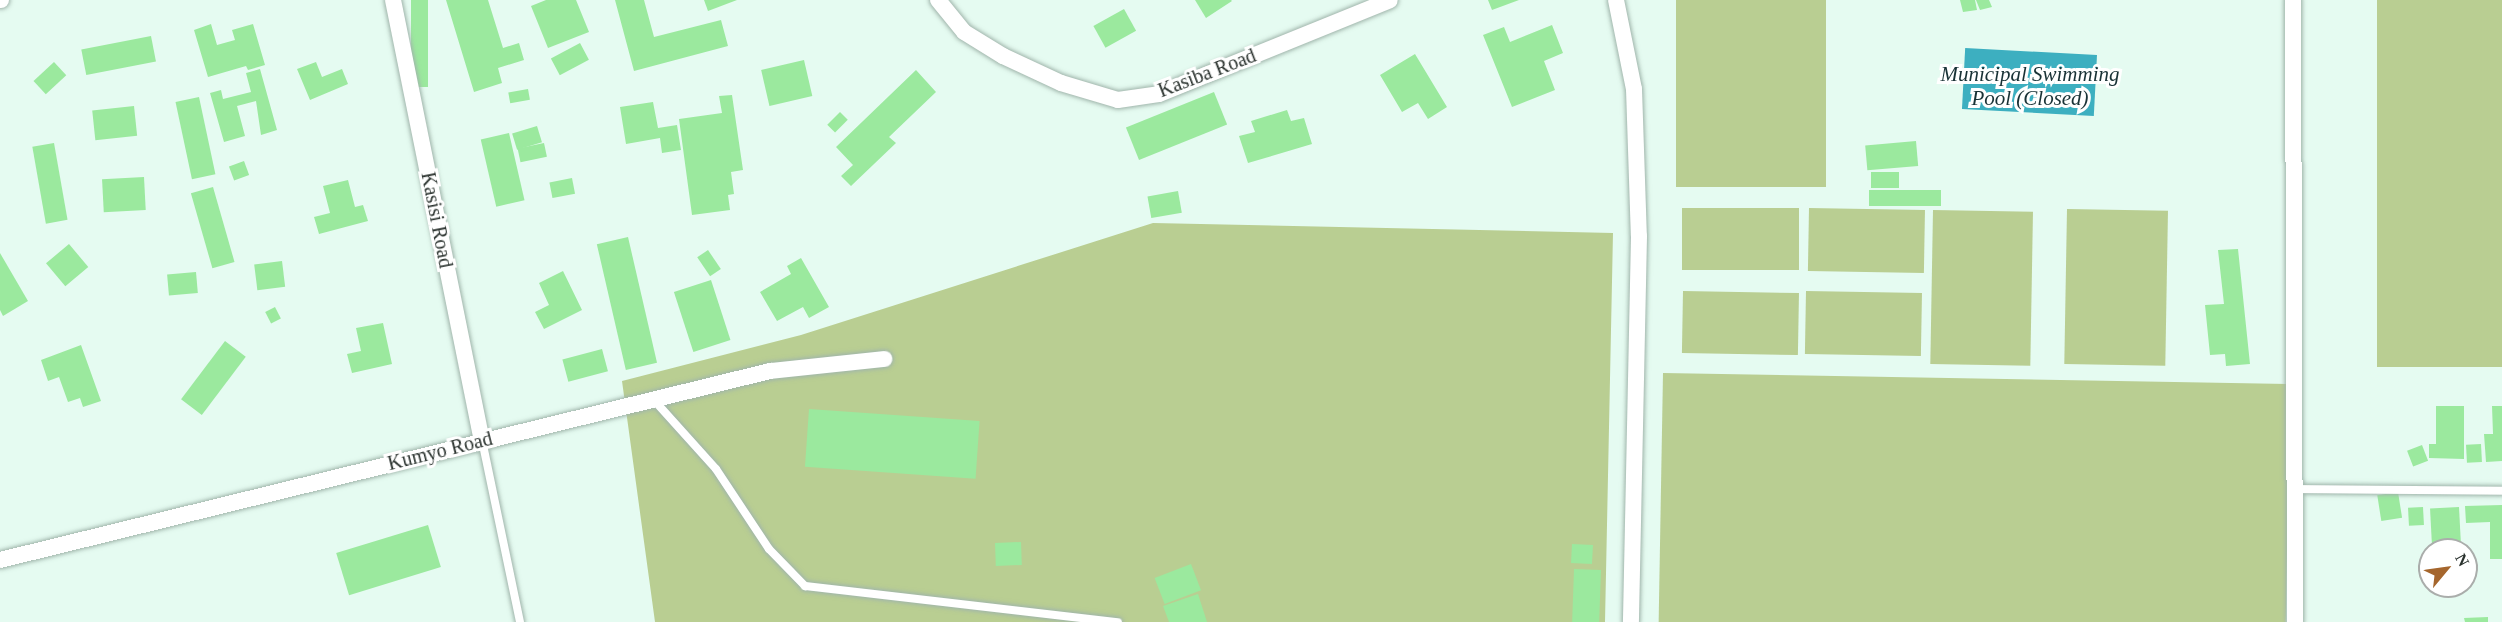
<!DOCTYPE html>
<style>
body{margin:0}
#map{position:relative;width:2502px;height:622px;overflow:hidden;background:#e5fbf1;font-family:Georgia,serif}
div>[style]{position:absolute}
[style*='--x']{left:calc(var(--x)*1px);top:calc(var(--y)*1px);width:calc(var(--w)*1px);rotate:calc(var(--a)*1deg)}
.green>*{inset:0;background:#b9ce92;transform-origin:0 0}
.water>*{inset:0;background:#3dafc0;transform-origin:0 0}
.building>*{inset:0;background:#9be99e;transform-origin:0 0}
.roads{filter:drop-shadow(0 0 2px #a0b5ab) drop-shadow(0 0 2px #a0b5ab)}
.lane>*{height:8px;margin:-4px;padding:0 4px;transform-origin:4px;border-radius:4px;background:#fff}
.street>*{height:16px;margin:-8px;padding:0 8px;transform-origin:8px;border-radius:8px;background:#fff}
span{translate:-50% -50%;white-space:nowrap;text-align:center;line-height:1.15;-webkit-text-stroke:6px #fff;paint-order:stroke}
.street-label{font-size:20px;color:#2a322e}
.water-label{font-size:21px;color:#193236;font-style:italic}
.north{position:absolute;left:2418px;top:538px;width:60px;height:60px;box-sizing:border-box;background:#fff;border:2px solid #aaadab;border-radius:50%;rotate:61deg;font-size:16px;font-weight:700;line-height:24px;text-align:center;color:#2a322e}
.north::after{content:'';display:block;margin:auto;width:21px;height:27px;background:#a5662d;clip-path:polygon(50% 0,100% 100%,50% 72%,0 100%)}
</style>
<div id="map">
<div class="green">
<i style="left:1676px;top:0;width:150px;height:187px"></i>
<i style="left:2377px;top:0;width:125px;height:367px"></i>
<i style="left:1682px;top:208px;width:117px;height:62px"></i>
<i style="left:1809px;top:208px;width:116px;height:63px;rotate:1deg"></i>
<i style="left:2067px;top:209px;width:101px;height:155px;rotate:1deg"></i>
<i style="left:1933px;top:210px;width:100px;height:154px;rotate:1deg"></i>
<i style="clip-path:polygon(1153px 223px,1613px 233px,1605px 622px,655px 622px,622px 381px,801px 335px)"></i>
<i style="left:1683px;top:291px;width:116px;height:62px;rotate:1deg"></i>
<i style="left:1806px;top:291px;width:116px;height:63px;rotate:1deg"></i>
<i style="left:1663px;top:373px;width:627px;height:249px;rotate:1deg"></i>
</div>
<div class="water">
<i style="left:2097px;top:55px;width:61px;height:132px;rotate:93deg"></i>
</div>
<div class="building">
<i style="left:411px;top:0;width:17px;height:87px"></i>
<i style="clip-path:polygon(446px 0,488px 0,503px 48px,519px 43px,524px 60px,498px 68px,502px 83px,474px 92px)"></i>
<i style="clip-path:polygon(546px 0,576px 0,589px 32px,548px 48px,531px 6px)"></i>
<i style="clip-path:polygon(615px 0,644px 0,654px 37px,721px 20px,728px 46px,634px 71px)"></i>
<i style="clip-path:polygon(704px 0,737px 0,708px 11px)"></i>
<i style="clip-path:polygon(1195px 0,1231px 0,1232px 1px,1206px 18px)"></i>
<i style="clip-path:polygon(1488px 0,1519px 0,1492px 10px)"></i>
<i style="clip-path:polygon(1960px 0,1975px 0,1977px 10px,1963px 12px)"></i>
<i style="clip-path:polygon(1976px 0,1989px 0,1992px 7px,1980px 10px)"></i>
<i style="left:1124px;top:9px;width:25px;height:35px;rotate:61deg"></i>
<i style="clip-path:polygon(211px 24px,217px 45px,235px 40px,232px 30px,253px 24px,265px 65px,248px 70px,246px 66px,208px 77px,194px 30px)"></i>
<i style="clip-path:polygon(1552px 25px,1563px 53px,1544px 61px,1555px 90px,1512px 107px,1483px 35px,1504px 27px,1510px 42px)"></i>
<i style="left:151px;top:36px;width:26px;height:71px;rotate:79deg"></i>
<i style="left:580px;top:43px;width:19px;height:33px;rotate:62deg"></i>
<i style="clip-path:polygon(1415px 54px,1447px 107px,1428px 119px,1418px 103px,1402px 112px,1380px 75px)"></i>
<i style="left:804px;top:60px;width:37px;height:44px;rotate:77deg"></i>
<i style="left:54px;top:62px;width:18px;height:28px;rotate:47deg"></i>
<i style="clip-path:polygon(316px 62px,322px 77px,342px 69px,348px 84px,310px 100px,297px 69px)"></i>
<i style="clip-path:polygon(260px 69px,277px 130px,261px 135px,256px 101px,237px 106px,245px 136px,224px 142px,210px 93px,221px 90px,223px 99px,251px 92px,246px 73px)"></i>
<i style="clip-path:polygon(916px 70px,936px 92px,889px 137px,896px 143px,851px 186px,841px 176px,853px 165px,836px 147px)"></i>
<i style="left:528px;top:89px;width:11px;height:20px;rotate:80deg"></i>
<i style="left:1214px;top:92px;width:35px;height:95px;rotate:68deg"></i>
<i style="clip-path:polygon(732px 95px,743px 170px,731px 172px,734px 194px,728px 195px,730px 210px,692px 215px,679px 119px,722px 113px,719px 96px)"></i>
<i style="left:199px;top:97px;width:79px;height:24px;rotate:78deg"></i>
<i style="clip-path:polygon(653px 102px,658px 128px,677px 125px,681px 150px,662px 153px,660px 138px,626px 144px,620px 107px)"></i>
<i style="left:134px;top:106px;width:30px;height:42px;rotate:84deg"></i>
<i style="clip-path:polygon(1287px 110px,1291px 121px,1304px 118px,1312px 144px,1248px 163px,1239px 136px,1255px 132px,1251px 121px)"></i>
<i style="left:840px;top:112px;width:11px;height:18px;rotate:45deg"></i>
<i style="left:537px;top:126px;width:17px;height:26px;rotate:73deg"></i>
<i style="left:509px;top:133px;width:69px;height:29px;rotate:77deg"></i>
<i style="left:1916px;top:141px;width:25px;height:51px;rotate:85deg"></i>
<i style="left:54px;top:143px;width:78px;height:22px;rotate:80deg"></i>
<i style="left:544px;top:143px;width:14px;height:27px;rotate:78deg"></i>
<i style="left:244px;top:161px;width:15px;height:16px;rotate:70deg"></i>
<i style="left:1899px;top:172px;width:16px;height:28px;rotate:90deg"></i>
<i style="left:144px;top:177px;width:33px;height:42px;rotate:87deg"></i>
<i style="left:572px;top:178px;width:16px;height:23px;rotate:79deg"></i>
<i style="clip-path:polygon(348px 180px,355px 207px,363px 205px,368px 221px,319px 234px,314px 217px,330px 213px,323px 186px)"></i>
<i style="left:213px;top:187px;width:78px;height:23px;rotate:74deg"></i>
<i style="left:1941px;top:190px;width:16px;height:72px;rotate:90deg"></i>
<i style="left:1178px;top:191px;width:22px;height:31px;rotate:80deg"></i>
<i style="left:628px;top:237px;width:129px;height:32px;rotate:77deg"></i>
<i style="left:69px;top:244px;width:30px;height:30px;rotate:50deg"></i>
<i style="clip-path:polygon(2238px 249px,2250px 364px,2226px 366px,2225px 354px,2210px 355px,2205px 305px,2224px 304px,2218px 250px)"></i>
<i style="left:708px;top:250px;width:23px;height:13px;rotate:56deg"></i>
<i style="clip-path:polygon(0 253px,28px 301px,3px 316px,0 310px)"></i>
<i style="clip-path:polygon(801px 258px,829px 307px,809px 318px,803px 307px,777px 321px,760px 292px,791px 274px,787px 266px)"></i>
<i style="left:282px;top:261px;width:26px;height:28px;rotate:83deg"></i>
<i style="clip-path:polygon(563px 271px,582px 310px,544px 329px,535px 312px,549px 305px,539px 283px)"></i>
<i style="left:196px;top:272px;width:21px;height:29px;rotate:85deg"></i>
<i style="left:711px;top:280px;width:63px;height:39px;rotate:72deg"></i>
<i style="left:275px;top:307px;width:13px;height:11px;rotate:63deg"></i>
<i style="clip-path:polygon(383px 323px,392px 364px,352px 373px,347px 354px,361px 351px,356px 328px)"></i>
<i style="left:225px;top:341px;width:26px;height:73px;rotate:37deg"></i>
<i style="clip-path:polygon(81px 345px,101px 401px,83px 407px,80px 398px,68px 402px,59px 377px,48px 381px,41px 360px)"></i>
<i style="left:602px;top:349px;width:23px;height:41px;rotate:75deg"></i>
<i style="clip-path:polygon(2436px 406px,2464px 406px,2464px 459px,2429px 458px,2429px 444px,2436px 444px)"></i>
<i style="clip-path:polygon(2492px 406px,2502px 406px,2502px 461px,2486px 462px,2484px 434px,2493px 434px)"></i>
<i style="left:809px;top:409px;width:171px;height:58px;rotate:4deg"></i>
<i style="left:2481px;top:444px;width:18px;height:15px;rotate:87deg"></i>
<i style="left:2422px;top:445px;width:17px;height:16px;rotate:69deg"></i>
<i style="left:2398px;top:492px;width:26px;height:21px;rotate:81deg"></i>
<i style="clip-path:polygon(2502px 505px,2502px 559px,2490px 559px,2490px 522px,2466px 523px,2465px 506px)"></i>
<i style="left:2423px;top:507px;width:18px;height:15px;rotate:87deg"></i>
<i style="left:2459px;top:507px;width:43px;height:29px;rotate:87deg"></i>
<i style="left:428px;top:525px;width:44px;height:96px;rotate:73deg"></i>
<i style="left:1021px;top:542px;width:23px;height:26px;rotate:88deg"></i>
<i style="left:1572px;top:544px;width:21px;height:19px;rotate:3deg"></i>
<i style="left:1191px;top:564px;width:28px;height:39px;rotate:69deg"></i>
<i style="left:1574px;top:569px;width:27px;height:53px;rotate:2deg"></i>
<i style="clip-path:polygon(1198px 594px,1207px 622px,1169px 622px,1163px 606px)"></i>
<i style="clip-path:polygon(2488px 617px,2488px 622px,2465px 622px,2464px 618px)"></i>
</div>
<div class="roads">
<div class="lane">
<i style="--x:653;--y:399;--w:94;--a:48"></i>
<i style="--x:716;--y:469;--w:96;--a:56.5"></i>
<i style="--x:769;--y:549;--w:52;--a:45.8"></i>
<i style="--x:805;--y:586;--w:315;--a:6.6"></i>
<i style="--x:482;--y:440;--w:186;--a:78.2"></i>
<i style="--x:2293;--y:489;--w:209;--a:0.5"></i>
</div>
<div class="street">
<i style="--x:0;--y:0;--w:1;--a:0"></i>
<i style="--x:393;--y:0;--w:449;--a:78.6"></i>
<i style="--x:938;--y:0;--w:41;--a:50.9"></i>
<i style="--x:964;--y:32;--w:46;--a:31.6"></i>
<i style="--x:1003;--y:56;--w:64;--a:25"></i>
<i style="--x:1061;--y:83;--w:59;--a:16.6"></i>
<i style="--x:1118;--y:100;--w:41;--a:-8.3"></i>
<i style="--x:1159;--y:94;--w:249;--a:-22.1"></i>
<i style="--x:1616;--y:0;--w:91;--a:78.6"></i>
<i style="--x:1634;--y:89;--w:147;--a:88.1"></i>
<i style="--x:1639;--y:236;--w:386;--a:91.2"></i>
<i style="--x:2293;--y:0;--w:622;--a:89.82"></i>
<i style="--x:0;--y:560;--w:793;--a:-13.79"></i>
<i style="--x:770;--y:371;--w:115;--a:-6"></i>
</div>
</div>
<div class="street-label">
<span style="left:1207px;top:73px;rotate:-21deg">Kasiba Road</span>
<span style="left:437px;top:220px;rotate:79deg">Kasisi Road</span>
<span style="left:440px;top:451px;rotate:-14deg">Kumyo Road</span>
</div>
<div class="water-label">
<span style="left:2030px;top:86px">Municipal Swimming<br>Pool (Closed)</span>
</div>
<div class="north">N</div>
</div>
